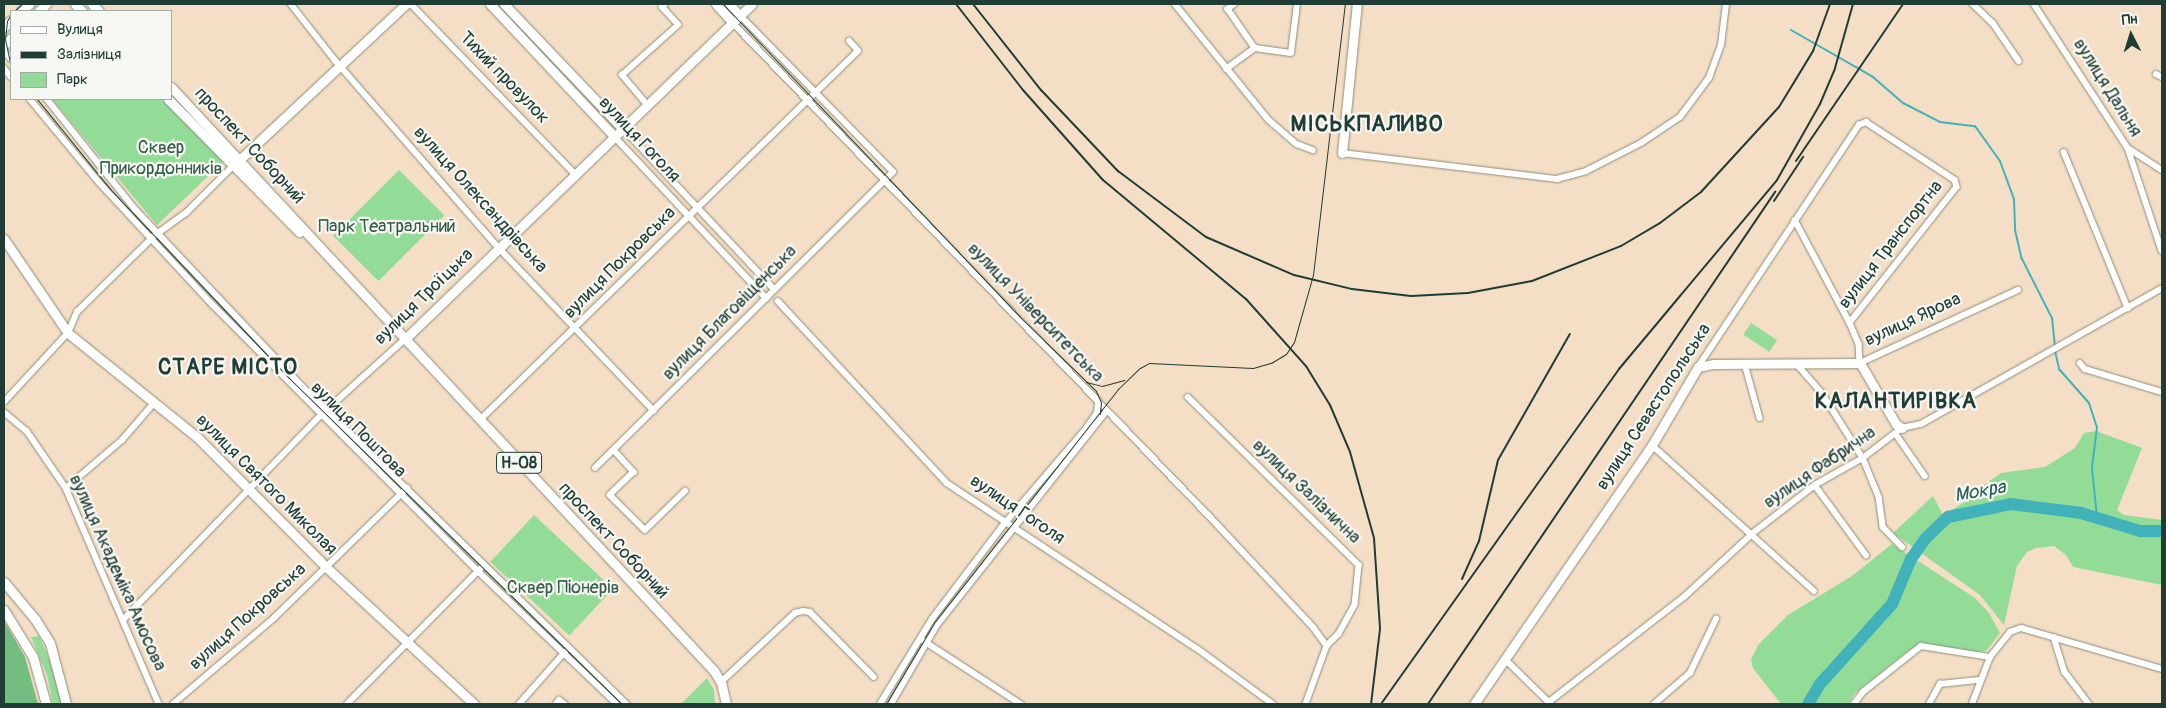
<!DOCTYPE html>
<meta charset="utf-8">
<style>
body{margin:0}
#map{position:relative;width:2166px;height:708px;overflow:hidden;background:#f4dec5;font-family:Pangolin,sans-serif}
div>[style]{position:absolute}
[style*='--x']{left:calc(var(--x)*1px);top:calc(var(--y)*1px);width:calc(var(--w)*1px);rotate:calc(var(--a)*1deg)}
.green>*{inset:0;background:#92dc98;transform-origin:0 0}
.forest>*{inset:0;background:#75bc80}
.stream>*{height:2px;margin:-1px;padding:0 1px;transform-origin:1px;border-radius:1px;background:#42b2ba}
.river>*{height:12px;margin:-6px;padding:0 6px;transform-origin:6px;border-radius:6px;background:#42b2ba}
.roads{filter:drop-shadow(0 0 1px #8a8e7c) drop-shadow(0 0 1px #8a8e7c)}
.street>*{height:5.5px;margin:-2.75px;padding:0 2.75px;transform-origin:2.75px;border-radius:2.75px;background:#fff}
.secondary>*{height:9px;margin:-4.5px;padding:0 4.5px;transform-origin:4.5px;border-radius:4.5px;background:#fff}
.primary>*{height:9px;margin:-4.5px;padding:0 4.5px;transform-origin:4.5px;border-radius:4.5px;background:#fff}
.tram>*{height:1px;margin:-0.5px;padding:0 0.5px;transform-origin:0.5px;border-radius:0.5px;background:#1f3d34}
.rail>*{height:2px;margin:-1px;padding:0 1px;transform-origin:1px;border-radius:1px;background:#1f3d34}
span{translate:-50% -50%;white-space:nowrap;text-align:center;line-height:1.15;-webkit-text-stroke:4.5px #f6f6f2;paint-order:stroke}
.shield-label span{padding:1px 4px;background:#f6f6f2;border:1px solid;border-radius:4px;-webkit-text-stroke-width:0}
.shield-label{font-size:16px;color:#1f3d34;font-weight:700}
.street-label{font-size:18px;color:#1f3d34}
.park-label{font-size:18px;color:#365d48}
.water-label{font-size:19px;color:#2a605c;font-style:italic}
.district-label{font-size:22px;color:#1f3d34;font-weight:700;letter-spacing:1px}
.frame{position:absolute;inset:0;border:5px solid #1f3d34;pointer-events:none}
.legend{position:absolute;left:10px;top:10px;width:162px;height:90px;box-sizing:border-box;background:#f6f6f2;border:1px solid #a0aca6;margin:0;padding:6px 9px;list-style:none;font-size:15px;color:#1f3d34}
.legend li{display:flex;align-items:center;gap:10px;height:25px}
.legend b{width:25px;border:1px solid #a0aca6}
.north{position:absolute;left:2106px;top:10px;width:50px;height:50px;-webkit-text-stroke:4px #f6f6f2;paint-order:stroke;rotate:355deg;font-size:14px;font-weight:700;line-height:20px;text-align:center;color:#1f3d34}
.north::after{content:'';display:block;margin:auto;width:18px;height:22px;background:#1f3d34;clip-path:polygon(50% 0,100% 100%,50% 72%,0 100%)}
</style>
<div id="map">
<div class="green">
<i style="clip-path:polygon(52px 99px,161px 99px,224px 161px,157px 225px)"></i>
<i style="left:399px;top:170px;width:64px;height:93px;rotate:45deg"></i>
<i style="left:1751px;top:323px;width:31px;height:14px;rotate:33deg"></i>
<i style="clip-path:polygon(2096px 431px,2142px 448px,2117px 510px,2124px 515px,2162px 520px,2162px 585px,2073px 567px,2066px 555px,2054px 546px,2036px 548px,2027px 552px,2017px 566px,2004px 625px,1980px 595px,1893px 533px,1933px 496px,1943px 515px,1970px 499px,1981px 487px,2001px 473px,2045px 467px,2075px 448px,2084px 433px)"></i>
<i style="left:534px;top:515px;width:108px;height:64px;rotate:43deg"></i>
<i style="clip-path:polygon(1892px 544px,1975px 598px,1989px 613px,2000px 633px,1987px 650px,1970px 654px,1927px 645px,1909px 650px,1855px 693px,1848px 704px,1781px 704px,1753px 668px,1751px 660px,1758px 645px,1788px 615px,1852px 576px)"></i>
<i style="clip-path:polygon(39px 636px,52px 665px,62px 704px,53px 704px,47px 675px,31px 637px)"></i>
<i style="clip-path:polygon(707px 678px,714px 690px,715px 704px,681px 704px)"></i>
</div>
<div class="forest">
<i style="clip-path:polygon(4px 621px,25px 657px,38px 704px,4px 704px)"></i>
</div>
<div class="stream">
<i style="--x:1791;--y:30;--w:95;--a:29.8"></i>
<i style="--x:1873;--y:77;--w:40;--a:41"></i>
<i style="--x:1903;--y:103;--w:42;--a:27.2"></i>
<i style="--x:1940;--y:122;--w:35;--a:7"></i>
<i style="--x:1975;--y:126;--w:43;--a:54.5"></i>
<i style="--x:2000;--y:161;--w:40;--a:69.8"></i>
<i style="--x:2014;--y:199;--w:31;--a:88"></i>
<i style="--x:2015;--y:230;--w:28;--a:77"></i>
<i style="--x:2021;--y:257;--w:68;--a:63.1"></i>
<i style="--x:2052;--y:318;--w:28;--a:84"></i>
<i style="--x:2055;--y:351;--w:18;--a:77"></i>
<i style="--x:2059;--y:369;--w:45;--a:48.6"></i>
<i style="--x:2089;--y:403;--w:25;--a:72"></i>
<i style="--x:2097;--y:427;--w:41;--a:97"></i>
<i style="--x:2092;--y:468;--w:49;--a:84.2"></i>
</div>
<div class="river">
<i style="--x:1808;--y:704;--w:23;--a:-59"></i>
<i style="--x:1820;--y:684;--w:108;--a:-48"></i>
<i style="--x:1892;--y:604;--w:49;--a:-67.1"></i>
<i style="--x:1911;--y:559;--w:24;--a:-55"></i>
<i style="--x:1925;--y:539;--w:32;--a:-44"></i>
<i style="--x:1948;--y:517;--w:64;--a:-11.7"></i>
<i style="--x:2011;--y:504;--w:71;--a:7.3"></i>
<i style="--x:2081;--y:513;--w:62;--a:17"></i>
<i style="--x:2140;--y:531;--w:22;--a:0"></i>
</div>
<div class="roads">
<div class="street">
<i style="--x:291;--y:4;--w:71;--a:51.8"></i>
<i style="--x:335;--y:60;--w:248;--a:48.9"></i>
<i style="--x:498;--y:247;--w:226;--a:46.4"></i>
<i style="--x:411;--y:4;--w:235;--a:46"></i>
<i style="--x:1175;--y:4;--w:149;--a:51"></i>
<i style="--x:1269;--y:120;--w:37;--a:41"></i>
<i style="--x:1297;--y:144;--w:17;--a:21"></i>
<i style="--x:1235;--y:4;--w:9;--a:144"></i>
<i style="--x:1228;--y:9;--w:47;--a:55.3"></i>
<i style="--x:1973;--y:4;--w:28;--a:44"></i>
<i style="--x:1993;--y:23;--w:46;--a:55.6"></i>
<i style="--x:2034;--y:4;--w:172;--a:56.9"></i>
<i style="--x:2128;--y:148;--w:108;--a:71.7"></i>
<i style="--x:733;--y:23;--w:692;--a:45.99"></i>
<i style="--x:1214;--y:521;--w:146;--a:46.9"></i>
<i style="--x:1314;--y:628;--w:22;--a:54"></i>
<i style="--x:4;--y:50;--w:11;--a:52"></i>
<i style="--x:4;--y:68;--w:11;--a:52"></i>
<i style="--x:1226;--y:69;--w:36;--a:-36"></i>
<i style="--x:1255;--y:48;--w:36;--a:8"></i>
<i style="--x:1291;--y:53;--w:49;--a:-83"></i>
<i style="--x:2156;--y:74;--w:7;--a:27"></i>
<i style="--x:30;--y:99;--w:108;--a:50.3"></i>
<i style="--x:99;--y:182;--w:168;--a:47.2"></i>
<i style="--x:213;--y:305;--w:375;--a:45.1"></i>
<i style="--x:478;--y:571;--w:192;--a:43.7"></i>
<i style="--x:47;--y:99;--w:142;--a:51.3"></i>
<i style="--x:136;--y:210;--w:242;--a:46.7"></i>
<i style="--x:302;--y:386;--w:455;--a:44.4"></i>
<i style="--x:647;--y:105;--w:39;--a:-130"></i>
<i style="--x:622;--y:75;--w:75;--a:-41.8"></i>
<i style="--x:678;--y:25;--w:24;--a:-132"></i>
<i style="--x:662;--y:7;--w:4;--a:-45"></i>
<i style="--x:622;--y:127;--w:222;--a:46.8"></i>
<i style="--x:613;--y:135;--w:224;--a:46.8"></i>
<i style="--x:2128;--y:148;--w:40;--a:32.9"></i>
<i style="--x:2064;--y:152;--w:169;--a:67.7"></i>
<i style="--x:1342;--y:153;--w:217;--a:6.9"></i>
<i style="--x:1557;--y:179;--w:30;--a:-15"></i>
<i style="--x:1586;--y:171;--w:62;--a:-27"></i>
<i style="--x:1641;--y:143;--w:47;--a:-33.7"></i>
<i style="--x:1680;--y:117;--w:49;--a:-53.4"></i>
<i style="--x:1709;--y:78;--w:35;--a:-70"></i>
<i style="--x:1721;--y:45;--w:41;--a:-83"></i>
<i style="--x:1795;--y:220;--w:117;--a:61.9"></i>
<i style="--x:1850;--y:323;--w:23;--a:67"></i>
<i style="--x:1859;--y:344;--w:19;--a:87"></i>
<i style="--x:1860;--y:363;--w:174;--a:-24.8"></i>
<i style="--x:778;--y:301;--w:248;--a:47.1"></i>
<i style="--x:947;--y:483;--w:301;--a:33.5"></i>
<i style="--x:1198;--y:649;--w:93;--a:36.3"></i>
<i style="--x:1796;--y:363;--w:40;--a:49"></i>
<i style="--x:1822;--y:393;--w:77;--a:57.8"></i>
<i style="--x:1863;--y:458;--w:42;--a:67.7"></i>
<i style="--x:1879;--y:497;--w:30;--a:82"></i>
<i style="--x:1883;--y:527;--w:28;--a:46"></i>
<i style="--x:2080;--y:363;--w:8;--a:50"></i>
<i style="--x:2085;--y:369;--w:80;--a:16.6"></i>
<i style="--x:1745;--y:364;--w:56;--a:74.5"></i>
<i style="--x:1698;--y:367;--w:291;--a:-56.4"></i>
<i style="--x:1859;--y:125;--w:8;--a:-23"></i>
<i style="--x:1866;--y:122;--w:106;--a:33.1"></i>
<i style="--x:1955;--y:180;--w:7;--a:74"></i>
<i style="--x:1957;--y:187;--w:173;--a:128.2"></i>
<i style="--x:1188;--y:397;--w:240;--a:44.5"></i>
<i style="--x:1359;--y:565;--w:40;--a:95.7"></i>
<i style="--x:1355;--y:605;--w:33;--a:119"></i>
<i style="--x:1339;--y:634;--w:17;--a:135"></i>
<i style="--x:1327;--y:646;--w:62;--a:109.9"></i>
<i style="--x:4;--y:402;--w:94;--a:-47.2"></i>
<i style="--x:68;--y:333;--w:23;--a:-67"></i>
<i style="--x:77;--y:312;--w:108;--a:-44.6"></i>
<i style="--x:154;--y:236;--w:39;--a:-36"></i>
<i style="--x:186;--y:213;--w:68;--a:-45"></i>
<i style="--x:4;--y:412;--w:30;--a:40"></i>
<i style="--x:27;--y:431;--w:69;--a:55.6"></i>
<i style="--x:66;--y:488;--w:235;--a:66.7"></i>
<i style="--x:480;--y:420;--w:528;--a:-44.31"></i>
<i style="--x:858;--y:51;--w:13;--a:-132"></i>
<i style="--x:1896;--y:434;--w:51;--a:55.4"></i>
<i style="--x:1652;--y:445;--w:218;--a:42"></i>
<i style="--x:614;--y:450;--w:30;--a:48"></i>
<i style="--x:634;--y:472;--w:33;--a:136"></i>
<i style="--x:610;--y:495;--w:49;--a:45"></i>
<i style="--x:645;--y:530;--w:56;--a:-44.3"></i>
<i style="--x:595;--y:468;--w:420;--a:-44.8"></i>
<i style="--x:893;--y:172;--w:219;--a:-134.4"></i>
<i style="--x:1815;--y:485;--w:87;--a:53.9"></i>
<i style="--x:66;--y:488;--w:74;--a:-40.6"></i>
<i style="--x:122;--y:440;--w:49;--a:-49.1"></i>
<i style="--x:124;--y:619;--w:284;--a:-46"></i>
<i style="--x:321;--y:415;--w:113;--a:-42.1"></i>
<i style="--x:2054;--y:637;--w:37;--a:73"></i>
<i style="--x:2065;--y:672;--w:40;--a:53"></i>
<i style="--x:924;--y:641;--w:116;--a:33"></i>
<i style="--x:1506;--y:660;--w:63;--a:44.4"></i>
<i style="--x:721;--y:682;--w:101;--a:-43"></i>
<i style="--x:795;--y:613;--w:8;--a:-14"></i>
<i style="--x:803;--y:611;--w:7;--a:8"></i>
<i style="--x:810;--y:612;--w:91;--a:45.4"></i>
<i style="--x:1549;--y:702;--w:171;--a:-37.9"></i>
<i style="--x:1684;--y:597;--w:94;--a:-42.8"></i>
<i style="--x:1753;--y:533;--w:78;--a:-37.7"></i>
<i style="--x:1815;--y:485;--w:55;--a:-29.4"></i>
<i style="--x:1863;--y:458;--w:49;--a:-37.6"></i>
<i style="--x:1902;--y:428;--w:19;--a:-12"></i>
<i style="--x:1921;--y:424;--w:277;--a:-29.4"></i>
<i style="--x:173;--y:704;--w:133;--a:-40.4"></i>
<i style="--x:274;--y:618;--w:186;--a:-44.3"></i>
<i style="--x:347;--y:704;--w:190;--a:-45.4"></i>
<i style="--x:519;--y:704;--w:69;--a:-48.5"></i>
<i style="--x:556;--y:704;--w:5;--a:-53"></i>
<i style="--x:559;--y:700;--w:7;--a:34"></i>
<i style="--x:880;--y:704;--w:100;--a:-58.5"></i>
<i style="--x:932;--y:619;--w:121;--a:-52.8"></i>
<i style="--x:1005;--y:523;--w:123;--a:-49.3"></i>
<i style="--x:1085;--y:430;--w:21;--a:-55"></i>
<i style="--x:1097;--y:413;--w:10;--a:-84"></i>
<i style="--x:891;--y:704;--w:91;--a:-59.8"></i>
<i style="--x:937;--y:625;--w:272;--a:-51.6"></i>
<i style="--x:1654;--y:704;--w:48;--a:-40.7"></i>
<i style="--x:1690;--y:673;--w:60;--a:-64.3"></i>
<i style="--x:1854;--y:704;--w:15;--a:-53"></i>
<i style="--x:1863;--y:692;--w:74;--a:-38.4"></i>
<i style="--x:1921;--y:646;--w:70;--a:9.1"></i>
<i style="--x:1929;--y:704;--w:23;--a:-61"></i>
<i style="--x:1940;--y:684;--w:39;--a:-6"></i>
<i style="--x:1972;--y:704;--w:50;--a:-69"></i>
<i style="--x:1990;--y:657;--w:32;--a:-51"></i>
<i style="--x:2010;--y:632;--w:12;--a:-20"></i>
<i style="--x:2021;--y:628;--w:147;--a:16.2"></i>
</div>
<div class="secondary">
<i style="--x:490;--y:4;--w:180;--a:46.8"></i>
<i style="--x:504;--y:4;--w:170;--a:46.4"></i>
<i style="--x:716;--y:4;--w:25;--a:48"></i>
<i style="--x:729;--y:4;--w:16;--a:47"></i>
<i style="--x:1342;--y:153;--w:150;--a:-84.3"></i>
<i style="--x:235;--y:164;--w:234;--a:-43.1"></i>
<i style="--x:4;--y:239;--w:114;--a:55.8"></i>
<i style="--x:68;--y:333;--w:167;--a:38.9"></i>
<i style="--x:198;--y:438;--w:180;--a:45.2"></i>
<i style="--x:325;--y:566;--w:203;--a:42.8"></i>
<i style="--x:405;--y:339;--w:482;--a:-44"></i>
<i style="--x:1474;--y:704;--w:314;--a:-55.5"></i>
<i style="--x:1652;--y:445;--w:91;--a:-59.5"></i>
<i style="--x:1698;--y:367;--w:16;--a:-11"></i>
<i style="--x:1714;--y:364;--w:146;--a:-0.4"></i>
<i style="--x:1860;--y:363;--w:71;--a:59.5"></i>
<i style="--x:1896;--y:424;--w:7;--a:34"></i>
</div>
<div class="primary">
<i style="--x:75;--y:4;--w:10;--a:45"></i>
<i style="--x:92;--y:4;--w:10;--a:45"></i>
<i style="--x:21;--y:11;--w:11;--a:-41"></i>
<i style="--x:39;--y:11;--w:10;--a:-45"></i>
<i style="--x:4;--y:27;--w:10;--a:-45"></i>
<i style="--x:4;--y:45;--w:10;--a:-45"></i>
<i style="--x:171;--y:87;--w:797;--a:47.08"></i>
<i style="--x:714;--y:671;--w:13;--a:58"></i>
<i style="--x:721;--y:682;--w:23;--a:77"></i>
<i style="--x:168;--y:99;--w:187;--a:45.4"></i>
<i style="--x:4;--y:582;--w:48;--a:50"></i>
<i style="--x:35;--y:619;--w:28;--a:58"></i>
<i style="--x:50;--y:643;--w:63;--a:75.3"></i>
<i style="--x:4;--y:610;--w:55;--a:58.3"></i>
<i style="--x:33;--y:657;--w:49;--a:74.5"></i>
</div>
</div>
<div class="tram">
<i style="--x:723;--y:4;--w:431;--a:46.5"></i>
<i style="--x:1020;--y:317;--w:106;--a:44.2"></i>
<i style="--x:1096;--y:391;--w:12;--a:66"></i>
<i style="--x:1101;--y:402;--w:12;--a:95"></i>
<i style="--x:14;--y:11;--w:11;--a:-41"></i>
<i style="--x:11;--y:14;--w:8;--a:120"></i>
<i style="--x:7;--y:21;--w:18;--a:96"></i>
<i style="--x:5;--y:39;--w:30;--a:78"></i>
<i style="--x:37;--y:99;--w:117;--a:50.9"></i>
<i style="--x:111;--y:190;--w:259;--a:46.6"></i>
<i style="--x:289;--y:378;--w:466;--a:44.4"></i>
<i style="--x:1086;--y:382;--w:16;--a:14"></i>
<i style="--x:1102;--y:386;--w:23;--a:-15"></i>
<i style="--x:886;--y:704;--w:94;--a:-59.3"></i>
<i style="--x:934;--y:623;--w:298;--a:-51.8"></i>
<i style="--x:1118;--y:389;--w:30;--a:-44"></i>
<i style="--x:1140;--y:368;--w:10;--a:-29"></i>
<i style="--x:1149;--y:363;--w:104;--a:2.8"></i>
<i style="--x:1253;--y:368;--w:19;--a:-16"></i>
<i style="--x:1271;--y:363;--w:17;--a:-31"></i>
<i style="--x:1286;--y:354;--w:14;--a:-56"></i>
<i style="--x:1294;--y:342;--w:70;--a:-74.2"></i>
<i style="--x:1313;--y:275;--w:273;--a:-83.3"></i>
</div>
<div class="rail">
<i style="--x:956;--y:4;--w:109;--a:52.1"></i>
<i style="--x:1023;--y:90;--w:120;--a:48.4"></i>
<i style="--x:1103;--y:180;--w:186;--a:39.8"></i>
<i style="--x:1246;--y:299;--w:90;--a:48.2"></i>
<i style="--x:1306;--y:366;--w:46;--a:58.4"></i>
<i style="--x:1330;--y:405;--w:51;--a:66.9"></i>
<i style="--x:1350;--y:452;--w:89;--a:74.4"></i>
<i style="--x:1374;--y:538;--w:91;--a:86.2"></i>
<i style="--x:1380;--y:629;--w:76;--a:96.8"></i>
<i style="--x:973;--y:4;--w:110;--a:51.7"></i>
<i style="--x:1041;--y:90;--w:112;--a:46.5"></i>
<i style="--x:1118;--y:171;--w:110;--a:36.9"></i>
<i style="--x:1206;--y:237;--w:96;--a:23.4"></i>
<i style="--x:1294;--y:275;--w:60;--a:13.6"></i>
<i style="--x:1352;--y:289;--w:59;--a:6.8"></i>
<i style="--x:1411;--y:296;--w:57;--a:-3"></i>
<i style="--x:1468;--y:293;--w:65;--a:-10.6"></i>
<i style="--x:1532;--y:281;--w:96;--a:-21.5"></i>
<i style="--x:1621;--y:246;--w:45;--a:-30.5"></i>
<i style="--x:1660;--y:223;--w:51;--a:-37.1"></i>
<i style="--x:1701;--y:192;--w:115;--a:-47.5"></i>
<i style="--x:1779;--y:107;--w:66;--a:-58.7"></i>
<i style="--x:1813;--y:51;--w:50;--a:-70.1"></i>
<i style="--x:1796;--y:161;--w:190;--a:-55.7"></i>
<i style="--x:1774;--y:201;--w:53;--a:-56.6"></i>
<i style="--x:1462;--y:579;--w:42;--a:-65.9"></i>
<i style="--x:1479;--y:541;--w:83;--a:-76.8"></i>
<i style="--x:1498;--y:460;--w:145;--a:-60.3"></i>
<i style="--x:1381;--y:704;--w:411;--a:-54.6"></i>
<i style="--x:1619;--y:369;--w:246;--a:-50.1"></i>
<i style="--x:1777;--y:180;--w:87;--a:-60.5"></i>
<i style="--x:1820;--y:104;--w:39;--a:-67"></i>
<i style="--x:1835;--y:68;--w:66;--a:-74.3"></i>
<i style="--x:1428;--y:704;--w:619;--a:-55.87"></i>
</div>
<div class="shield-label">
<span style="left:519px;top:463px">Н-08</span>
</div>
<div class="street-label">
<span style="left:504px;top:78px;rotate:46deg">Тихий провулок</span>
<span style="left:2107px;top:88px;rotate:58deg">вулиця Дальня</span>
<span style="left:639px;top:140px;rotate:47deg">вулиця Гоголя</span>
<span style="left:249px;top:146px;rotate:47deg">проспект Соборний</span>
<span style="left:480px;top:200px;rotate:48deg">вулиця Олександрівська</span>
<span style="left:1891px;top:245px;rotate:-52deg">вулиця Транспортна</span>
<span style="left:620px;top:263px;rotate:-45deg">вулиця Покровська</span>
<span style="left:424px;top:297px;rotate:-44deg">вулиця Троїцька</span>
<span style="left:730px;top:313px;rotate:-45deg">вулиця Благовіщенська</span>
<span style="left:1035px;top:313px;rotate:46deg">вулиця Університетська</span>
<span style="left:1913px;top:320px;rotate:-25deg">вулиця Ярова</span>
<span style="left:1654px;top:407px;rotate:-57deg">вулиця Севастопольська</span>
<span style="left:358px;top:430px;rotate:45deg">вулиця Поштова</span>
<span style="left:1820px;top:468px;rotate:-34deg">вулиця Фабрична</span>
<span style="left:266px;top:485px;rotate:45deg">вулиця Святого Миколая</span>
<span style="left:1306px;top:492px;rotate:44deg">вулиця Залізнична</span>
<span style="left:1017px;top:510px;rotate:34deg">вулиця Гоголя</span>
<span style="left:613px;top:541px;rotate:47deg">проспект Соборний</span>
<span style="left:117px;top:573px;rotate:66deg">вулиця Академіка Амосова</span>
<span style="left:248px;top:617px;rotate:-42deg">вулиця Покровська</span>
</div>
<div class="park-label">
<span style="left:161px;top:159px">Сквер<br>Прикордонників</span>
<span style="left:387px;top:227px">Парк Театральний</span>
<span style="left:563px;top:588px">Сквер Піонерів</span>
</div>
<div class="water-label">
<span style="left:1980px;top:492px;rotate:-10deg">Мокра</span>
</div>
<div class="district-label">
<span style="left:1367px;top:125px">МІСЬКПАЛИВО</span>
<span style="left:228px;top:368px">СТАРЕ МІСТО</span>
<span style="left:1896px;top:402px">КАЛАНТИРІВКА</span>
</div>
<div class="frame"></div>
<ul class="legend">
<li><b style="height:6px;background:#fff"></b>Вулиця</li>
<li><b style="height:6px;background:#1f3d34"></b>Залізниця</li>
<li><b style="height:14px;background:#92dc98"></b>Парк</li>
</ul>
<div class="north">Пн</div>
</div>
